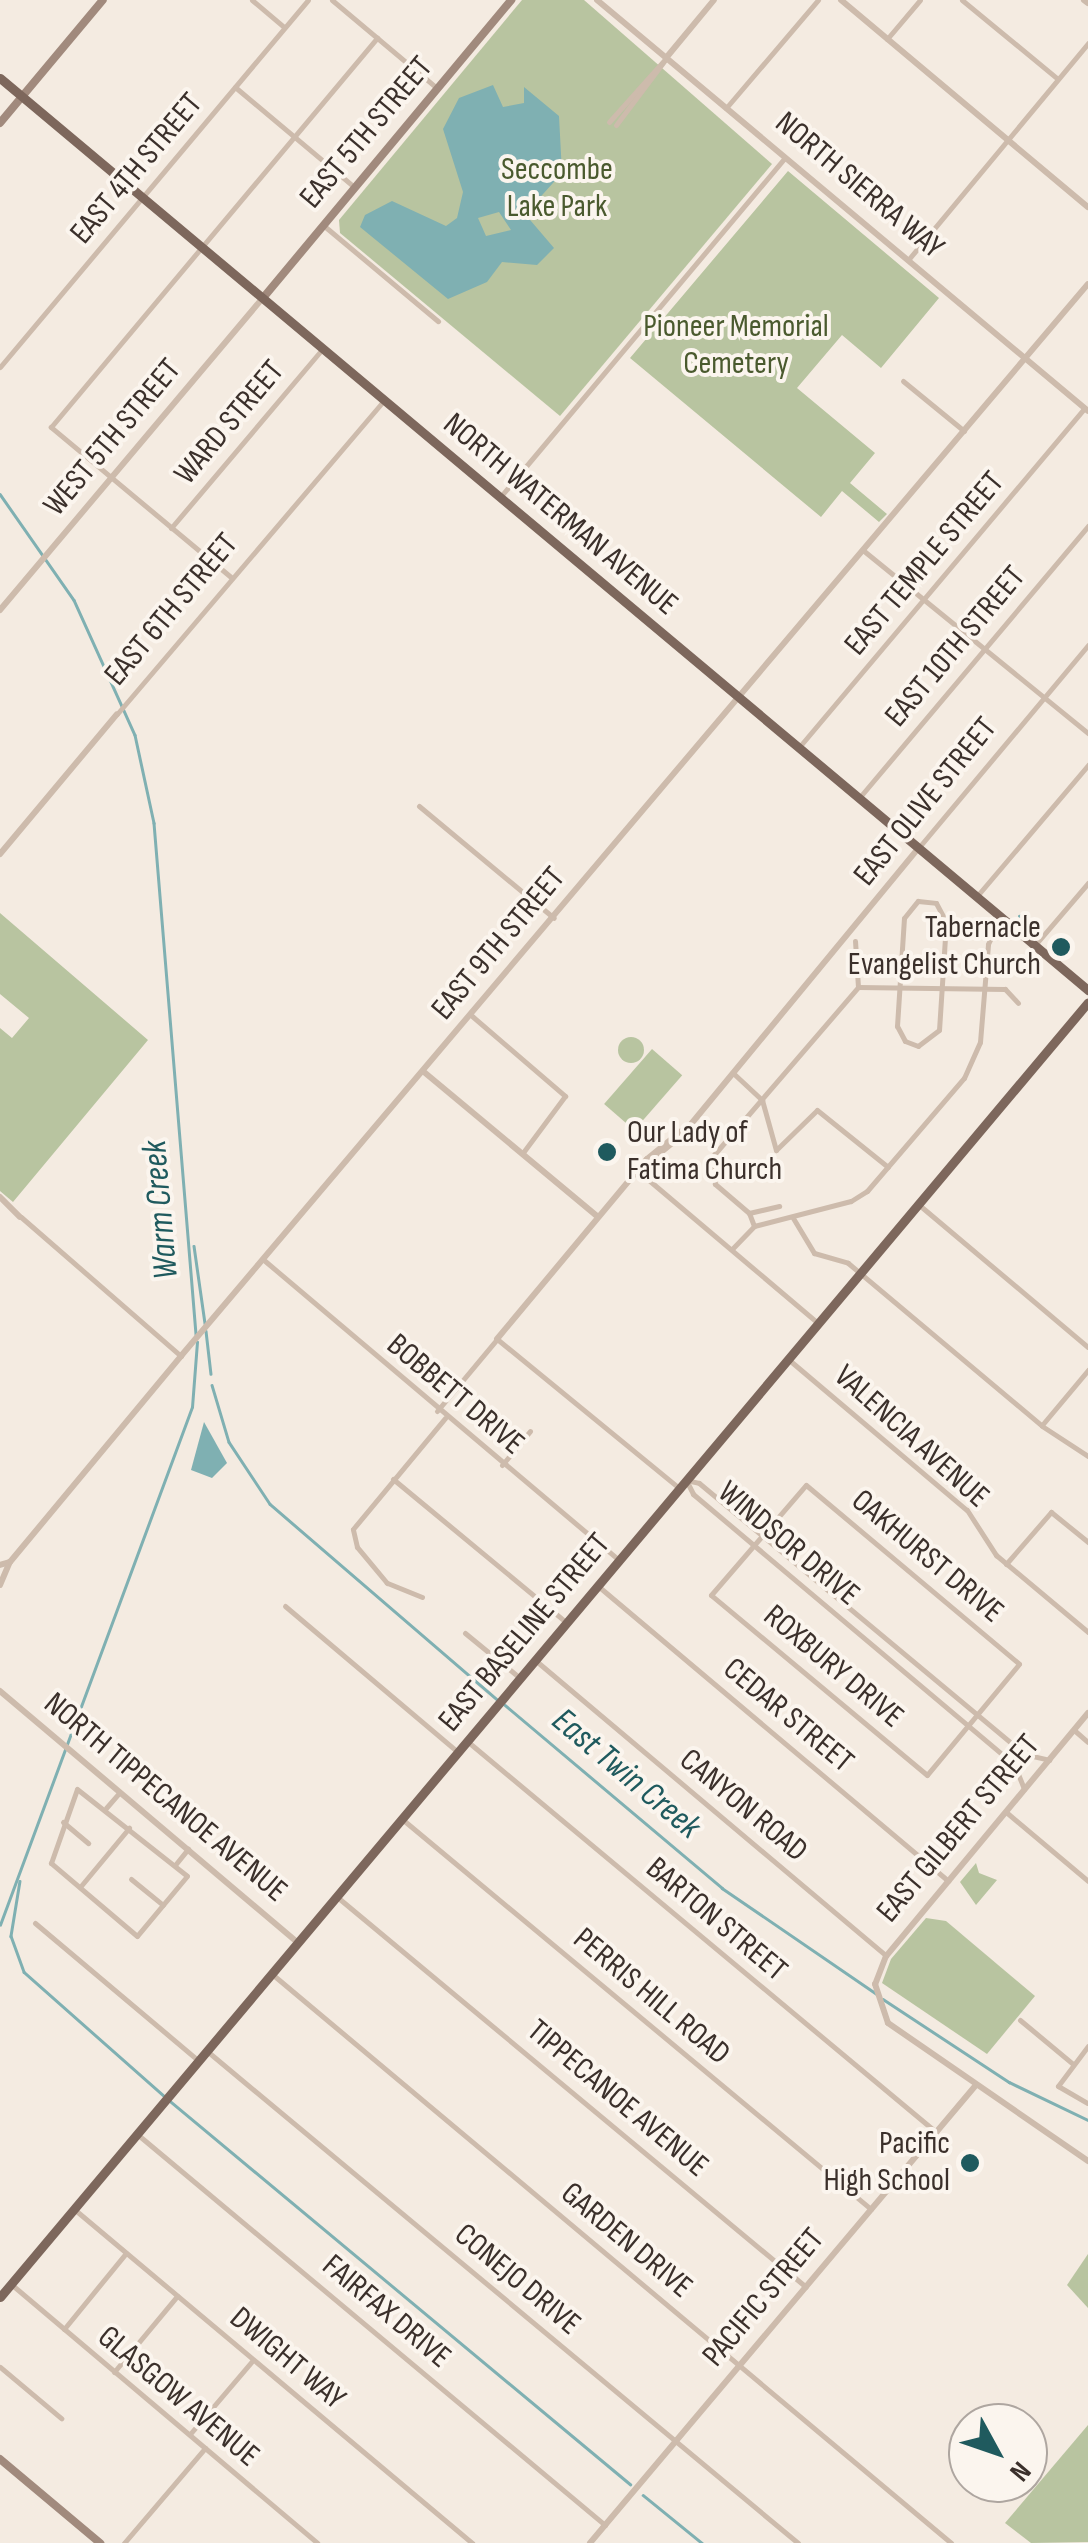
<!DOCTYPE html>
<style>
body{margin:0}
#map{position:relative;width:1088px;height:2543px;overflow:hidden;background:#f4ebe1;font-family:"Sofia Sans Condensed",sans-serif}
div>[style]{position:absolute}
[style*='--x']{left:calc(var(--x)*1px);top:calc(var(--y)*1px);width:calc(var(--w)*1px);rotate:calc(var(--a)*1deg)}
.green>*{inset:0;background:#b8c4a0;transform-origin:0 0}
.round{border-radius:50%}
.water>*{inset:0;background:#7fb0b2}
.stream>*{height:2.5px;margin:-1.25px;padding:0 1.25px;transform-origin:1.25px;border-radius:1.25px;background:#7fb0b2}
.minor>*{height:5px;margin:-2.5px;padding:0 2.5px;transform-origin:2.5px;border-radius:2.5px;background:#cdbbac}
.tertiary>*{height:6px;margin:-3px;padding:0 3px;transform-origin:3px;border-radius:3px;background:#cdbbac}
.secondary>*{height:8px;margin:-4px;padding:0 4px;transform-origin:4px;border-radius:4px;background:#a18a7d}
.primary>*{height:9px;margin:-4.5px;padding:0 4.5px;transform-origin:4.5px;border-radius:4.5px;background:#7d675c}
.dots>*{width:28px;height:28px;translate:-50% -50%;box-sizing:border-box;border:5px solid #fbf5ee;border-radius:50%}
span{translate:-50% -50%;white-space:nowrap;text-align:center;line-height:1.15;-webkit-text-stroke:8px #fbf5ee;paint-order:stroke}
.street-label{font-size:32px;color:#3b302b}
.park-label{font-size:32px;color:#4a5a2e}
.poi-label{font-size:32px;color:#3b302b}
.right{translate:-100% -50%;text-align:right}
.left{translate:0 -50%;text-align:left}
.water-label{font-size:35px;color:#1f5a5e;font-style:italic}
.north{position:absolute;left:948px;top:2403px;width:100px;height:100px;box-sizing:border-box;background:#fbf5ee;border:2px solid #aea6a0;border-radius:50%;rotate:130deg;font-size:28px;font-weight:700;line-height:40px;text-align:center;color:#3b302b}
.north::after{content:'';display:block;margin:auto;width:35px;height:45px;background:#1f5a5e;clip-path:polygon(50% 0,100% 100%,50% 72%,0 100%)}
</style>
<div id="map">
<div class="green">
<i style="clip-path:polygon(522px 0,584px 0,772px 164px,560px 416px,340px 233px,339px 220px)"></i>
<i style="clip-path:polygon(788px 171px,939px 298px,881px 368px,842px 335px,797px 388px,875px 453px,850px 483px,887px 514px,879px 522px,842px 491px,821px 517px,630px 358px)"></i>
<i style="clip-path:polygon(0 913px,148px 1040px,13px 1202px,0 1191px,0 1028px,12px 1038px,29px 1018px,0 994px)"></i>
<i class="round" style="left:618px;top:1037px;width:26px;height:26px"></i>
<i style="left:652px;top:1049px;width:40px;height:73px;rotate:41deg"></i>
<i style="clip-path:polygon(976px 1863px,979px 1873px,997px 1880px,976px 1905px,960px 1882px)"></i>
<i style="clip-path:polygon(926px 1918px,946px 1921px,1035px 1996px,987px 2054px,882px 1983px,891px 1959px)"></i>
<i style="clip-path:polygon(1088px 2254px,1088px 2308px,1067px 2285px)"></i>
<i style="clip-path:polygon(1088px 2425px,1088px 2542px,1031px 2543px,1005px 2523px)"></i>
</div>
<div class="water">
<i style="clip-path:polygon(evenodd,493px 85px,503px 107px,524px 103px,524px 87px,559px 116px,562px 173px,525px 214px,554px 248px,537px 265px,502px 262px,487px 282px,448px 299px,360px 227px,365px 215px,392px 201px,446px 226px,457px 218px,463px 192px,443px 129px,459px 98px,493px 85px,499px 212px,511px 230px,486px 236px,478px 218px,499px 212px)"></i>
<i style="clip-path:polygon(204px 1422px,227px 1463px,212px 1478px,191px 1470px)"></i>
</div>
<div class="stream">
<i style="--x:0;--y:494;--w:129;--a:55.1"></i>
<i style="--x:74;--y:600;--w:148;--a:65.7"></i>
<i style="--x:135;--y:735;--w:90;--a:77.8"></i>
<i style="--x:154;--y:823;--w:513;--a:85.3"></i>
<i style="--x:1019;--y:916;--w:3;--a:-18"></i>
<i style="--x:194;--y:1246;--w:78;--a:81.9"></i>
<i style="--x:206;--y:1331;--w:43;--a:83.4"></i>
<i style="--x:212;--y:1385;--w:59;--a:73.4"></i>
<i style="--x:229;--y:1442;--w:74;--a:56.5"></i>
<i style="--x:270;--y:1504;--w:301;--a:40.7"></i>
<i style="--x:505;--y:1705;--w:284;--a:40.1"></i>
<i style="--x:722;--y:1888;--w:188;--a:34.4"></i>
<i style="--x:20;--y:1881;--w:56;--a:99.3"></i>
<i style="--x:11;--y:1936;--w:38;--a:70"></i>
<i style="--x:24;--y:1972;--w:187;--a:41.5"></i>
<i style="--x:0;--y:1925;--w:552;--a:-69.66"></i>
<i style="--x:192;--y:1407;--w:65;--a:-85.6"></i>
<i style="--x:883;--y:1999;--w:151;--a:33.4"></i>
<i style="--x:1009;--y:2082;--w:88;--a:25.7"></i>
<i style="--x:170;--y:2101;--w:599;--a:39.78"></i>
<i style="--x:643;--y:2495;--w:76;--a:39.1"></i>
</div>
<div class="minor">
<i style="--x:252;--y:0;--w:42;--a:40.2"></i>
<i style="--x:332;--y:0;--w:137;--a:40"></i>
<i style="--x:962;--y:0;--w:124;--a:39.5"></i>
<i style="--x:887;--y:39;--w:51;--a:-49.8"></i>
<i style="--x:235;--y:87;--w:155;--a:40"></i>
<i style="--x:726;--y:108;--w:142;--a:-49.6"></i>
<i style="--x:609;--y:122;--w:86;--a:-48.3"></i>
<i style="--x:616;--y:125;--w:81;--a:-53"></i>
<i style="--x:323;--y:225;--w:150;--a:39.9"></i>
<i style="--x:908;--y:260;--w:282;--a:-50.3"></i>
<i style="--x:0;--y:367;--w:479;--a:-50"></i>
<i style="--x:903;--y:381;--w:79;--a:39.3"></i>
<i style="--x:501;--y:496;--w:442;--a:-50"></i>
<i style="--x:171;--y:528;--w:236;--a:-49.8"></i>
<i style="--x:864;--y:551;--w:289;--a:39.1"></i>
<i style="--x:232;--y:578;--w:236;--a:-140.2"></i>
<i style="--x:51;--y:427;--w:508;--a:-50.04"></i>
<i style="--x:117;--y:714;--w:412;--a:-49.6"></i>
<i style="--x:800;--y:746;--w:442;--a:-49.9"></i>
<i style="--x:859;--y:798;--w:356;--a:-49.9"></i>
<i style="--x:419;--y:806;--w:175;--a:39.7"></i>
<i style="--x:920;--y:846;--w:262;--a:-50.1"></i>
<i style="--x:977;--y:896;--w:172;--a:-49.7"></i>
<i style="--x:918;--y:901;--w:18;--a:6"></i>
<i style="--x:936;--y:903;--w:21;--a:62"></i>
<i style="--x:946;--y:922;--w:108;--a:93.7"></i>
<i style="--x:939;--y:1030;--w:26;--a:143"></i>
<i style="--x:918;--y:1046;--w:14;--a:-159"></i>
<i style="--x:905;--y:1041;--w:17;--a:-118"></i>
<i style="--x:897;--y:1026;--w:108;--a:-86.3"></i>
<i style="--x:904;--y:918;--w:22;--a:-51"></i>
<i style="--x:1035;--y:945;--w:82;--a:-49.5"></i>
<i style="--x:858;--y:987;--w:147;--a:0.8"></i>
<i style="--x:1005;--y:989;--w:19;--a:47"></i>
<i style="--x:472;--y:1016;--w:123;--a:40.7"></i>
<i style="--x:565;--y:1096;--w:72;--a:126.6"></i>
<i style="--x:733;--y:1073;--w:40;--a:43"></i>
<i style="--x:762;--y:1100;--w:52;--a:74.4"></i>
<i style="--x:776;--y:1150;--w:57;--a:-44.3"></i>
<i style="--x:817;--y:1110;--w:91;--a:38.8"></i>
<i style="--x:638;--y:1171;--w:236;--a:40.2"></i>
<i style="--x:918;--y:1204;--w:222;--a:40.1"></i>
<i style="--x:749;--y:1213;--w:31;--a:-13"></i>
<i style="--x:21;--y:1217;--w:212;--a:41"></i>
<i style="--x:793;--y:1218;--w:41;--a:59"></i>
<i style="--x:814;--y:1253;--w:35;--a:16"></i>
<i style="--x:848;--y:1263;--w:253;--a:40"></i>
<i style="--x:1042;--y:1426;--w:55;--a:33.1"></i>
<i style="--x:754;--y:1226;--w:14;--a:-111"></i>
<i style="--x:749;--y:1213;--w:45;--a:-139.5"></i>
<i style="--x:715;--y:1184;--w:27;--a:-96"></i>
<i style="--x:712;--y:1157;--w:224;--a:-49.3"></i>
<i style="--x:858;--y:987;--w:46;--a:-93.7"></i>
<i style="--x:732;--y:1249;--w:32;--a:-46"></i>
<i style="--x:754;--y:1226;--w:100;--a:-14.5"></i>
<i style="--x:851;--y:1201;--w:19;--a:-32"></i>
<i style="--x:867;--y:1191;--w:149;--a:-49.4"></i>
<i style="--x:964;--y:1078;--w:39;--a:-66"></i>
<i style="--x:980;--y:1042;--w:98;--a:-85.3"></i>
<i style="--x:988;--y:944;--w:30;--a:-64"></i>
<i style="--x:265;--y:1261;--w:462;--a:40.2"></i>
<i style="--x:788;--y:1359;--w:234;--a:40.2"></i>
<i style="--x:967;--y:1510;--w:54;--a:57.2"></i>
<i style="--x:996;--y:1555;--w:120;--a:39.9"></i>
<i style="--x:437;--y:1411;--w:94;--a:-50.2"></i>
<i style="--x:497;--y:1339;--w:235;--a:39.3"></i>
<i style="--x:1042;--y:1425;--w:72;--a:-50.1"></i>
<i style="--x:502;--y:1465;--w:44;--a:-50.5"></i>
<i style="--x:393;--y:1479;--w:226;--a:39.6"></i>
<i style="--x:686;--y:1480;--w:16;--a:63"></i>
<i style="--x:693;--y:1494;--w:419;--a:40.1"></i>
<i style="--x:1014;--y:1764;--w:27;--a:68"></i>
<i style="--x:686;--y:1480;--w:13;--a:13"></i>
<i style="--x:699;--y:1483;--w:423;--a:39.8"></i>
<i style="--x:1024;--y:1754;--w:26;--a:13"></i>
<i style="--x:806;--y:1485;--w:278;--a:40"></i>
<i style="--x:1019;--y:1664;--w:144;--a:129.7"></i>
<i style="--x:927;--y:1775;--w:281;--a:-140.2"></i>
<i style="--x:711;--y:1595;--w:145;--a:-49.2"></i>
<i style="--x:1006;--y:1564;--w:69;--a:-49.1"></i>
<i style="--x:1051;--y:1512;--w:48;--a:39"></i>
<i style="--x:598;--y:1586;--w:458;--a:40.1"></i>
<i style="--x:422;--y:1597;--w:38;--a:-158"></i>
<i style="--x:387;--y:1583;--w:47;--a:-129.8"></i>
<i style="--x:357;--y:1547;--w:18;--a:-103"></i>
<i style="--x:353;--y:1529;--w:144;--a:-50.3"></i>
<i style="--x:285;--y:1606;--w:226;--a:40.2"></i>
<i style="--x:465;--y:1633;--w:71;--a:39.3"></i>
<i style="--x:535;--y:1660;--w:459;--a:40.1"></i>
<i style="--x:1074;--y:1730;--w:18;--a:41"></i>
<i style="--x:467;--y:1741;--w:611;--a:39.82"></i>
<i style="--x:77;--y:1789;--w:140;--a:38.3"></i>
<i style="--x:187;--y:1876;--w:78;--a:129.8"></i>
<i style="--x:137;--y:1936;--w:113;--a:-139.7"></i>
<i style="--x:51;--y:1863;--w:78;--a:-70.6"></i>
<i style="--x:106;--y:1808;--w:21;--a:-49"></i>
<i style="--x:1006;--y:1812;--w:107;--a:40.1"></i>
<i style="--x:402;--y:1819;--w:610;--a:39.75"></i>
<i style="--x:63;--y:1822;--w:33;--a:40"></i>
<i style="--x:175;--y:1865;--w:21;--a:-51"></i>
<i style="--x:131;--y:1879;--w:41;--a:39.1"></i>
<i style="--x:80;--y:1887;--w:77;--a:-50.3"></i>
<i style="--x:336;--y:1896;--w:611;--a:39.76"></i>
<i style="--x:35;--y:1923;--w:214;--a:40.1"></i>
<i style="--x:272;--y:1974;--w:886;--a:39.96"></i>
<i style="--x:1020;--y:2020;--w:69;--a:39.7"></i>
<i style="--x:1088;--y:2046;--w:50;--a:126.9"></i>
<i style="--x:1058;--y:2086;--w:34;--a:30"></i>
<i style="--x:207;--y:2051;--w:769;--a:39.78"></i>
<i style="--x:137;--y:2134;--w:610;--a:39.88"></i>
<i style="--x:74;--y:2209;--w:520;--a:40"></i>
<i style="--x:11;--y:2284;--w:401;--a:40.2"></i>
<i style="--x:64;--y:2329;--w:98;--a:-50.8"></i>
<i style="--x:0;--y:2367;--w:80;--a:39.9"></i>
<i style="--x:114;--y:2372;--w:99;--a:-50.3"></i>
<i style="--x:190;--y:2434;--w:97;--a:-49.6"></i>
<i style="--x:124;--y:2543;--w:125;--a:-49.5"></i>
</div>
<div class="tertiary">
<i style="--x:597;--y:0;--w:640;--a:39.93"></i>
<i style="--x:841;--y:0;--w:322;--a:40"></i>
<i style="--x:1084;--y:0;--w:5;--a:37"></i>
<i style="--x:666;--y:58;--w:75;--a:-50.4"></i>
<i style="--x:0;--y:610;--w:408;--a:-49.9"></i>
<i style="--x:0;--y:854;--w:182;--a:-50.1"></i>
<i style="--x:424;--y:1072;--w:226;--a:39.8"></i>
<i style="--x:638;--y:1171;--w:57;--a:-39.3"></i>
<i style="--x:682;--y:1135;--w:372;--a:-50.5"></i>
<i style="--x:0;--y:1197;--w:28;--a:45"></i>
<i style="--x:497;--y:1339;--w:234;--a:-50.2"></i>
<i style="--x:647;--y:1159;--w:49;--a:-39.2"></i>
<i style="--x:0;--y:1565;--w:10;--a:-17"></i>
<i style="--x:0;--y:1585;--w:25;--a:-67"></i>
<i style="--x:10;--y:1562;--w:268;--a:-50.3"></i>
<i style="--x:181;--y:1356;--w:1404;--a:-49.77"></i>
<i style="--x:0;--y:1691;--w:390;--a:40.2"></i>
<i style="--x:1088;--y:1713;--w:316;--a:129.7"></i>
<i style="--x:886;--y:1956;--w:30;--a:111"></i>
<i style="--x:875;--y:1984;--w:41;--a:71.6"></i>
<i style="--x:888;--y:2023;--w:243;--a:34.6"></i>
<i style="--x:590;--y:2543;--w:599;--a:-49.88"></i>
</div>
<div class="secondary">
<i style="--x:0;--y:123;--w:160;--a:-50.1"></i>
<i style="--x:263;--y:298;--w:388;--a:-50.2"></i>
<i style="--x:0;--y:2459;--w:131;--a:40"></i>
</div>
<div class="primary">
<i style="--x:0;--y:78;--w:1420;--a:39.97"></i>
<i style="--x:0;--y:2297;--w:1691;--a:-49.96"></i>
</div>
<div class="dots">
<i style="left:1061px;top:947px;background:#1f5a5e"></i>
<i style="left:607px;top:1152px;background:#1f5a5e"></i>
<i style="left:970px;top:2163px;background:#1f5a5e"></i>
</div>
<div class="street-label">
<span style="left:367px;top:133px;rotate:-50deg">EAST 5TH STREET</span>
<span style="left:137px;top:169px;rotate:-50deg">EAST 4TH STREET</span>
<span style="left:859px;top:186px;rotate:40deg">NORTH SIERRA WAY</span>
<span style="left:230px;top:423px;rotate:-50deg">WARD STREET</span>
<span style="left:113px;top:438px;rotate:-50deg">WEST 5TH STREET</span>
<span style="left:560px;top:515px;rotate:40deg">NORTH WATERMAN AVENUE</span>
<span style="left:925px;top:564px;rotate:-50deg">EAST TEMPLE STREET</span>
<span style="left:172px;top:610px;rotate:-50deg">EAST 6TH STREET</span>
<span style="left:956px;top:647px;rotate:-50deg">EAST 10TH STREET</span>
<span style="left:926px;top:802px;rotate:-51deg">EAST OLIVE STREET</span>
<span style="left:499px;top:944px;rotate:-50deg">EAST 9TH STREET</span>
<span style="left:455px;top:1395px;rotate:40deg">BOBBETT DRIVE</span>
<span style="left:911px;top:1437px;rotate:42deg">VALENCIA AVENUE</span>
<span style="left:788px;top:1544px;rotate:40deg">WINDSOR DRIVE</span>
<span style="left:927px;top:1557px;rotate:40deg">OAKHURST DRIVE</span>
<span style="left:525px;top:1633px;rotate:-50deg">EAST BASELINE STREET</span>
<span style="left:833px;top:1667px;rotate:40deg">ROXBURY DRIVE</span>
<span style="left:788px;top:1716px;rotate:40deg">CEDAR STREET</span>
<span style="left:165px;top:1798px;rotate:40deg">NORTH TIPPECANOE AVENUE</span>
<span style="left:743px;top:1806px;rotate:40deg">CANYON ROAD</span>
<span style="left:959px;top:1829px;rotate:-50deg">EAST GILBERT STREET</span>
<span style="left:716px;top:1920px;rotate:40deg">BARTON STREET</span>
<span style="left:651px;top:1997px;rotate:40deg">PERRIS HILL ROAD</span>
<span style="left:617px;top:2099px;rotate:40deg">TIPPECANOE AVENUE</span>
<span style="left:626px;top:2241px;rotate:40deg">GARDEN DRIVE</span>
<span style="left:517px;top:2280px;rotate:40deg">CONEJO DRIVE</span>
<span style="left:764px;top:2298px;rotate:-50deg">PACIFIC STREET</span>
<span style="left:386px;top:2312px;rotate:40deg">FAIRFAX DRIVE</span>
<span style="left:287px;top:2359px;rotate:40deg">DWIGHT WAY</span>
<span style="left:178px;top:2397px;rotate:40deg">GLASGOW AVENUE</span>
</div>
<div class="park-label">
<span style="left:557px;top:189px">Seccombe<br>Lake Park</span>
<span style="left:736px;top:346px">Pioneer Memorial<br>Cemetery</span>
</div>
<div class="poi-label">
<span class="right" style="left:1041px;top:947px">Tabernacle<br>Evangelist Church</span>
<span class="left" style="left:627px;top:1152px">Our Lady of<br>Fatima Church</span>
<span class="right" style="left:950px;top:2163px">Pacific<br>High School</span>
</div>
<div class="water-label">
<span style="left:161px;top:1210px;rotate:-95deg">Warm Creek</span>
<span style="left:626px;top:1774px;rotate:40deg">East Twin Creek</span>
</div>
<div class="north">N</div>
</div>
